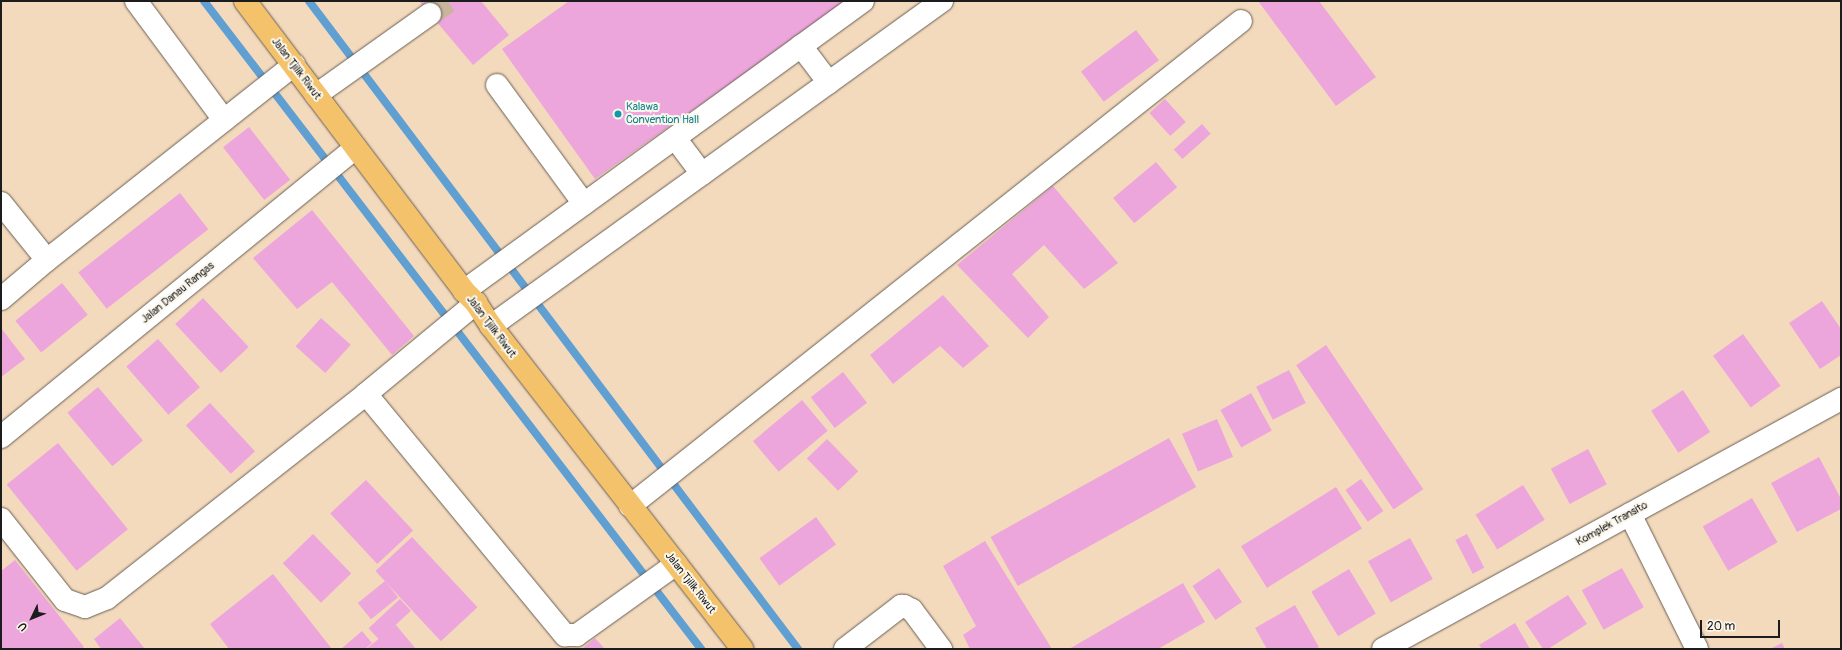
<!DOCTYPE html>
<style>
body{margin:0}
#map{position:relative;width:1842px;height:650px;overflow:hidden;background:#f4dabd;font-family:Pangolin,sans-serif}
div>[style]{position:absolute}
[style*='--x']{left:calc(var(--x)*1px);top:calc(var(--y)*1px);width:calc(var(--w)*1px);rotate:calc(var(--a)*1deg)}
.stream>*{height:8px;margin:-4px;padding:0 4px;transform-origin:4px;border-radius:4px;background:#5f9fd2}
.building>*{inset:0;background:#eda6db;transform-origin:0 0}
.minor-tunnel>*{height:22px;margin-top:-11px;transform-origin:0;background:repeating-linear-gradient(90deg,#c9b49d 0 22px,transparent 0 33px)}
.roads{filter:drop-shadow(0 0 1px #685e54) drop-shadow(0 0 1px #685e54)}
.minor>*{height:22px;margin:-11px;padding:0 11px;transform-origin:11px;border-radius:11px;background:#fff}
.highway>*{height:22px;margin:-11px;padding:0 11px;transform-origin:11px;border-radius:11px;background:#f3c26a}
.dots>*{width:11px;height:11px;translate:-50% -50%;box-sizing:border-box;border:2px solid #fbf7ec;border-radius:50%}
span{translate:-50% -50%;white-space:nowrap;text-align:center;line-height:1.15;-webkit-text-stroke:4px #fbf7ec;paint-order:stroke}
.street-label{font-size:11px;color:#1c1c1c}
.culture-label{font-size:11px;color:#0d838f}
.left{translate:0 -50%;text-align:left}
.frame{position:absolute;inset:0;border:2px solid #1c1c1c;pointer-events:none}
.north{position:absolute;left:12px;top:598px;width:40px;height:40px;-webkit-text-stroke:3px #fbf7ec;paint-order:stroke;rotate:227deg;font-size:11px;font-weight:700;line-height:16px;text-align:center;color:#1c1c1c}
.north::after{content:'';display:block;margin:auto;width:14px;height:18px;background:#1c1c1c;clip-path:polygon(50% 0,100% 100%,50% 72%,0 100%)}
.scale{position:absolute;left:1700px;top:620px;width:80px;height:18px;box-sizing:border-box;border:2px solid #1c1c1c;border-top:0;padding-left:5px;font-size:12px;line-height:14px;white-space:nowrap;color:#1c1c1c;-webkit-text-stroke:3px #fbf7ec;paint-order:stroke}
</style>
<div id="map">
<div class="stream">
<i style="--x:204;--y:1;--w:817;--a:52.51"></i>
<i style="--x:309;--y:1;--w:812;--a:52.96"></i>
</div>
<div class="building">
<i style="clip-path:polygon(419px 1px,481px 1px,509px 35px,473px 65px)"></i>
<i style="clip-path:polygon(569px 1px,847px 1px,595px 179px,502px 49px)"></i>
<i style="clip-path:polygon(1258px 1px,1319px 1px,1376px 77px,1336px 106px)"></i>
<i style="left:1136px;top:30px;width:38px;height:69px;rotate:53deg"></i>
<i style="left:1165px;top:99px;width:31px;height:21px;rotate:48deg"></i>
<i style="left:1202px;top:124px;width:13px;height:38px;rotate:48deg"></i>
<i style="left:249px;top:127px;width:67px;height:33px;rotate:52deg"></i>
<i style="left:1156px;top:162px;width:33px;height:56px;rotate:50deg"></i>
<i style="clip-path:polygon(1053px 186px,1118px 263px,1084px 289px,1044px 245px,1012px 274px,1049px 317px,1028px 338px,957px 265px)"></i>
<i style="left:180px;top:193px;width:46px;height:129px;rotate:52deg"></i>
<i style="clip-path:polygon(312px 210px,414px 336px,392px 355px,332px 282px,297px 309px,253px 258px)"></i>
<i style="left:62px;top:283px;width:41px;height:60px;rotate:51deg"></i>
<i style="clip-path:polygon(943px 295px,989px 346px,963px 368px,940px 346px,893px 384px,870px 355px)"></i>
<i style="left:203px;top:298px;width:67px;height:38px;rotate:47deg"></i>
<i style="clip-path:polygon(1822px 301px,1841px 329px,1841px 355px,1820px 369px,1789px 323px)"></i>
<i style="left:321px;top:318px;width:40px;height:38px;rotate:42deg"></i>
<i style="clip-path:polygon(1px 328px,25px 359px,1px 377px)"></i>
<i style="left:1743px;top:334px;width:64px;height:37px;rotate:54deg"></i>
<i style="left:158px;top:339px;width:64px;height:42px;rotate:49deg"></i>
<i style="left:1326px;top:345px;width:174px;height:36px;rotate:56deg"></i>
<i style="left:1289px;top:370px;width:37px;height:37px;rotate:63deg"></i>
<i style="left:843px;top:372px;width:39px;height:41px;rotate:52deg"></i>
<i style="left:98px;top:387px;width:70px;height:40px;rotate:50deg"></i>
<i style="left:1683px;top:390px;width:50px;height:38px;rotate:57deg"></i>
<i style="left:1251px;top:393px;width:43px;height:35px;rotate:61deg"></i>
<i style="left:802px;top:400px;width:40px;height:64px;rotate:50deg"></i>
<i style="left:210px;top:403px;width:66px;height:33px;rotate:47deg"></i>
<i style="left:1217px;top:419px;width:41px;height:38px;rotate:67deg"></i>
<i style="left:1169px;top:438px;width:56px;height:204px;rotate:61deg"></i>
<i style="left:827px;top:439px;width:45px;height:28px;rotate:46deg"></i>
<i style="left:58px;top:443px;width:111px;height:66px;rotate:51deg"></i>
<i style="left:1588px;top:449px;width:40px;height:42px;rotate:62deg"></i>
<i style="clip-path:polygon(1819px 457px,1841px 499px,1841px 509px,1797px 532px,1771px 483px)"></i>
<i style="left:1361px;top:479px;width:39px;height:19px;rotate:55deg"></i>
<i style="left:366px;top:480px;width:69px;height:49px;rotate:47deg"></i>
<i style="left:1523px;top:485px;width:41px;height:56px;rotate:58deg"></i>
<i style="left:1336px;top:487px;width:49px;height:112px;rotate:58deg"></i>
<i style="left:1752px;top:498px;width:51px;height:57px;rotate:60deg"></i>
<i style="left:816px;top:517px;width:34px;height:70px;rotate:54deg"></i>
<i style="left:313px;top:534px;width:55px;height:42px;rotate:46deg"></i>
<i style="left:1467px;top:534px;width:38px;height:13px;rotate:63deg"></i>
<i style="left:412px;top:537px;width:96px;height:50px;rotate:47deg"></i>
<i style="left:1410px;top:538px;width:47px;height:48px;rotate:61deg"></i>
<i style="clip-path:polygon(985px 541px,1052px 649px,970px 649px,963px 635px,976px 626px,943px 566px)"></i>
<i style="clip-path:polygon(15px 560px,84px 647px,82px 649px,1px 649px,1px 571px)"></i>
<i style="left:1219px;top:568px;width:41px;height:32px;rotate:56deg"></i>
<i style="left:1622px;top:568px;width:45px;height:46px;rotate:61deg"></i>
<i style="left:1349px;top:569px;width:52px;height:44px;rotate:59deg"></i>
<i style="clip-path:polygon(273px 574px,332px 649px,229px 649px,210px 624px)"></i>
<i style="left:385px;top:581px;width:21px;height:35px;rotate:51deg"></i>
<i style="clip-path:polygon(1183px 583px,1205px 622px,1158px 649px,1069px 649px)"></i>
<i style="clip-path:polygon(1568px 595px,1587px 624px,1548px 649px,1543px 649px,1525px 622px)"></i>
<i style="left:400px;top:599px;width:16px;height:43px;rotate:47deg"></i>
<i style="clip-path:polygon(1295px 605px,1319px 647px,1315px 649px,1267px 649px,1255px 628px)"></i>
<i style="clip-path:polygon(120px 618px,145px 649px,101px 649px,94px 639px)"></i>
<i style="clip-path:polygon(1515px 623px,1530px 649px,1482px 649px,1479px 645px)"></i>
<i style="clip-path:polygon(396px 625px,416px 649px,366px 649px)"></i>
<i style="clip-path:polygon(362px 631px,372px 643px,365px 649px,341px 649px)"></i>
<i style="clip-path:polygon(595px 638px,605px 649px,582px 649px)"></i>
<i style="clip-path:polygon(1782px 643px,1785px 649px,1770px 649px)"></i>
</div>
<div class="minor-tunnel">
<i style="--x:430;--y:14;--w:24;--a:-33"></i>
</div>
<div class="roads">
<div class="minor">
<i style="--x:136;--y:1;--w:148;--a:53.5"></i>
<i style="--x:801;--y:46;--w:46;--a:52.9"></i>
<i style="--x:497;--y:85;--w:147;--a:53.8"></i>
<i style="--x:316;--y:95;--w:140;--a:-35.4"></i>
<i style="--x:675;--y:138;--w:45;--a:53.1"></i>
<i style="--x:1;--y:203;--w:73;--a:51.1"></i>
<i style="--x:464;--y:291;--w:493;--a:-36"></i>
<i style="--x:1;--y:299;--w:60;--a:-40.3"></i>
<i style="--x:47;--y:260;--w:315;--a:-38.3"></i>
<i style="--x:491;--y:326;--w:556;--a:-35.78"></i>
<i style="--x:366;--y:394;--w:313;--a:50.5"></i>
<i style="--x:565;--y:635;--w:12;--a:0"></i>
<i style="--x:577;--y:635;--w:122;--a:-35.6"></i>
<i style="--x:1;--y:437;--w:457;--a:-39.2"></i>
<i style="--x:630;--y:506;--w:780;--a:-38.44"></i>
<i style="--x:1630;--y:514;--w:151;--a:63.6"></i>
<i style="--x:1;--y:519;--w:103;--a:51.7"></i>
<i style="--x:65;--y:600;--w:21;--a:19"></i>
<i style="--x:85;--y:607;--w:24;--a:-22"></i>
<i style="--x:107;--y:598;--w:330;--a:-38.2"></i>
<i style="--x:366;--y:394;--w:143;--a:-39.6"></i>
<i style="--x:845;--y:649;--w:71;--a:-37.5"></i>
<i style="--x:901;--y:606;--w:3;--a:0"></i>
<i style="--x:904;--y:606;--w:9;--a:27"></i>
<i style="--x:912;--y:610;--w:49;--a:53.4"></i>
<i style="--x:1383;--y:649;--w:522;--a:-28.63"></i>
</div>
<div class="highway">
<i style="--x:245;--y:1;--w:363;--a:52.9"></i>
<i style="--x:464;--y:291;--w:17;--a:45"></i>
<i style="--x:476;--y:303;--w:27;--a:57"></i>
<i style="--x:491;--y:326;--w:409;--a:52.1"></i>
</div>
</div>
<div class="dots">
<i style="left:618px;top:114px;background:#0f9aa8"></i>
</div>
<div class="street-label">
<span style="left:296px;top:69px;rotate:53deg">Jalan Tjilik Riwut</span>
<span style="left:178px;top:293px;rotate:-39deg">Jalan Danau Rangas</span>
<span style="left:491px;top:327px;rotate:53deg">Jalan Tjilik Riwut</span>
<span style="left:1612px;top:524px;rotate:-29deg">Komplek Transito</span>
<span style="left:690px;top:583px;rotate:52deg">Jalan Tjilik Riwut</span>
</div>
<div class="culture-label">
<span class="left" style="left:626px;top:114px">Kalawa<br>Convention Hall</span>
</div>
<div class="frame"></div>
<div class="north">U</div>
<div class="scale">20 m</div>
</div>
